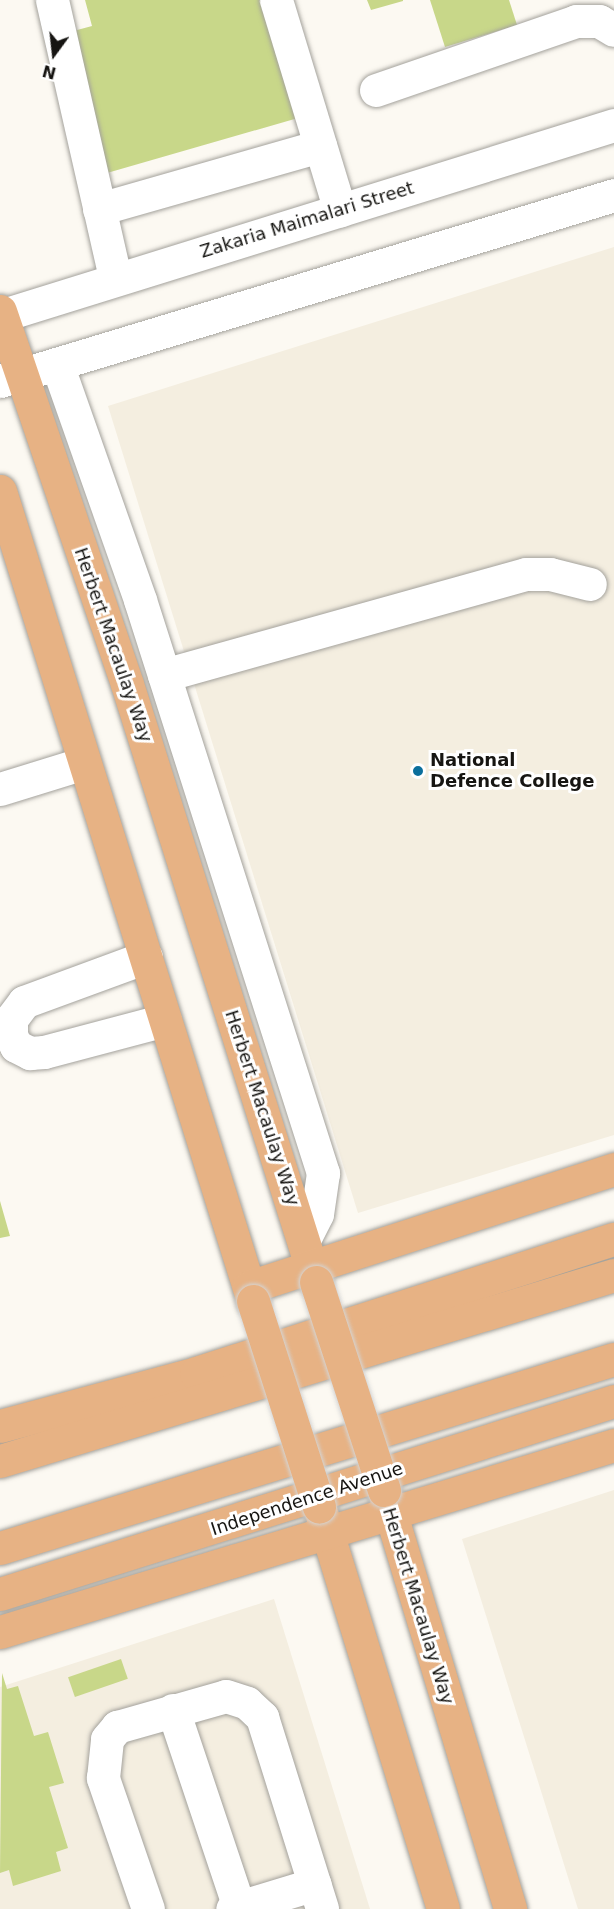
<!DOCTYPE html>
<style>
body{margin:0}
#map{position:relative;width:614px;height:1909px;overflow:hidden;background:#fcf9f2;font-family:"DejaVu Sans",sans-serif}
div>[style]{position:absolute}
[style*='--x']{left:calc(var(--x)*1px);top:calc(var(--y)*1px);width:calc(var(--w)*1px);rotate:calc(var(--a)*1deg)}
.built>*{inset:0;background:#f4eee0}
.building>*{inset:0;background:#c8d789;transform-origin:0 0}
.roads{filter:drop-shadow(0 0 2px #a4a29c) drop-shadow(0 0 2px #a4a29c)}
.minor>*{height:33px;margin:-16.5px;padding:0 16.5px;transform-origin:16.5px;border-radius:16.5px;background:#fff}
.major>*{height:33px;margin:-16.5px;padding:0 16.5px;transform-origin:16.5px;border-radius:16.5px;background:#e7b284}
.bridges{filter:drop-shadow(0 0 2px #d5d5d4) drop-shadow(0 0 2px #d5d5d4)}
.major-bridge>*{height:33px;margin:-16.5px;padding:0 16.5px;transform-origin:16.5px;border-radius:16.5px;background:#e7b284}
.dots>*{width:16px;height:16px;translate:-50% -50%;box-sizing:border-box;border:3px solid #fff;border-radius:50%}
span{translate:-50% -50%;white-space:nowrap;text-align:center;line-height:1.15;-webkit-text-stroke:6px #fff;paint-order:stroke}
.street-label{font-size:18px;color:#161512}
.poi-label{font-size:18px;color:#161512;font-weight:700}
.left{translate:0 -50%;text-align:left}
.north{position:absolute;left:24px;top:24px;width:60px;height:60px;-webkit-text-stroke:4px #fff;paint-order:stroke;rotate:195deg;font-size:16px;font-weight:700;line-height:24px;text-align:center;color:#161512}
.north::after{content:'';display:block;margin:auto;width:21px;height:27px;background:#161512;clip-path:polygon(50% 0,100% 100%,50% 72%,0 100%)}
</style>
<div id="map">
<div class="built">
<i style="clip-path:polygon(614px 247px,614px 1135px,358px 1213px,108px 406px)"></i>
<i style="clip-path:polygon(614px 1490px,614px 1909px,578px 1909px,462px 1539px)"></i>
<i style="clip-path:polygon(274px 1599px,370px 1909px,0 1909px,0 1687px)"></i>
</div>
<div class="building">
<i style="clip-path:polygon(85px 0,264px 0,298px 118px,107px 173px,66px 33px,92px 26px)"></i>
<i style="clip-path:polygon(367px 0,403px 0,403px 1px,371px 10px)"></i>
<i style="clip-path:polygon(430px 0,509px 0,517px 25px,445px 47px)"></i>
<i style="clip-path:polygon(0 1201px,10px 1236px,0 1238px)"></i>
<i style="left:121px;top:1659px;width:21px;height:56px;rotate:71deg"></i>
<i style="clip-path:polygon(2px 1673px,7px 1689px,18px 1686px,34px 1736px,48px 1732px,64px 1783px,49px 1787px,68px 1848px,56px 1852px,61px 1871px,13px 1886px,9px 1870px,0 1873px)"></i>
</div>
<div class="roads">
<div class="minor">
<i style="--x:52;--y:0;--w:285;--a:77.2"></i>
<i style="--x:276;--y:0;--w:220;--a:73.1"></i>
<i style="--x:376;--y:90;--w:212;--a:-19"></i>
<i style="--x:576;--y:21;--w:23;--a:0"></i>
<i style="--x:599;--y:21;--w:17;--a:31"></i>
<i style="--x:99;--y:209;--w:230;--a:-15.9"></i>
<i style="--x:0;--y:316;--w:643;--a:-17.28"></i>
<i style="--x:57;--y:364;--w:250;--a:70.6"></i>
<i style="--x:140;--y:600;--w:602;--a:72.29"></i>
<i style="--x:323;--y:1173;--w:41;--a:98.3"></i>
<i style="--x:317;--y:1214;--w:28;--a:117"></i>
<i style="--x:0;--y:381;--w:642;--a:-16.85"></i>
<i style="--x:164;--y:675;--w:376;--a:-15.6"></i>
<i style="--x:526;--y:574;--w:24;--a:0"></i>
<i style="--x:550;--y:574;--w:41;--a:14"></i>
<i style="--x:0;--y:789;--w:88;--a:-17.2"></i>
<i style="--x:146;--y:957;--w:130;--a:159.8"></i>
<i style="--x:24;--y:1002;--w:21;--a:127"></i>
<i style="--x:11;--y:1019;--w:16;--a:90"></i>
<i style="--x:11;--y:1035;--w:12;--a:66"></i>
<i style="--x:16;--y:1046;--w:16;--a:27"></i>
<i style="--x:30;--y:1053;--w:14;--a:-4"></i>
<i style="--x:44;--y:1052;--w:125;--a:-14.8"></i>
<i style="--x:173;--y:1710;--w:208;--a:71.5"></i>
<i style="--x:239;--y:1907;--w:7;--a:164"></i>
<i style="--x:239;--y:1907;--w:79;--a:-16.8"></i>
<i style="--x:148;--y:1909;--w:139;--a:-109"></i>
<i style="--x:103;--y:1778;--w:39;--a:-84"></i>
<i style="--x:107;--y:1739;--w:16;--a:-50"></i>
<i style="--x:117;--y:1727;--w:113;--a:-15.9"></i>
<i style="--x:226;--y:1696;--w:22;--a:18"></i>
<i style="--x:247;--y:1703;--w:21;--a:43"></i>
<i style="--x:262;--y:1717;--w:201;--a:72.6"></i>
</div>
<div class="major">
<i style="--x:0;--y:311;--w:394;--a:71.2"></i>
<i style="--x:127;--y:684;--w:627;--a:72.46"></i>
<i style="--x:0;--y:491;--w:849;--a:72.65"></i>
<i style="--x:249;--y:1287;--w:384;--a:-17.9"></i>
<i style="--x:0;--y:1426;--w:203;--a:-15.1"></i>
<i style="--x:196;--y:1373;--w:439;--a:-17.8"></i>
<i style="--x:0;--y:1461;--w:642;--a:-16.85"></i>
<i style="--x:384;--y:1491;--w:437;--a:73.2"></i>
<i style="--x:320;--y:1509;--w:418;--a:72.9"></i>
<i style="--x:0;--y:1548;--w:642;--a:-17.11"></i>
<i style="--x:0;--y:1594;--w:644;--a:-17.45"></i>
<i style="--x:0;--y:1632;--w:642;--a:-16.94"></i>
</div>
</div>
<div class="bridges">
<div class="major-bridge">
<i style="--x:316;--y:1282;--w:219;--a:71.9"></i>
<i style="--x:253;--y:1301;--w:216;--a:72.2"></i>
</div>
</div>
<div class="dots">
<i style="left:418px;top:771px;background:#0b6f9c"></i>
</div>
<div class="street-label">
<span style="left:307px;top:220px;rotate:-17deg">Zakaria Maimalari Street</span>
<span style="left:113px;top:645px;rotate:71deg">Herbert Macaulay Way</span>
<span style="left:262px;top:1108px;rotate:72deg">Herbert Macaulay Way</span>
<span style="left:307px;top:1499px;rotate:-18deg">Independence Avenue</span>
<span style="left:418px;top:1606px;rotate:73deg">Herbert Macaulay Way</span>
</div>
<div class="poi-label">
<span class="left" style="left:430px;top:771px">National<br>Defence College</span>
</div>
<div class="north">N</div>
</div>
